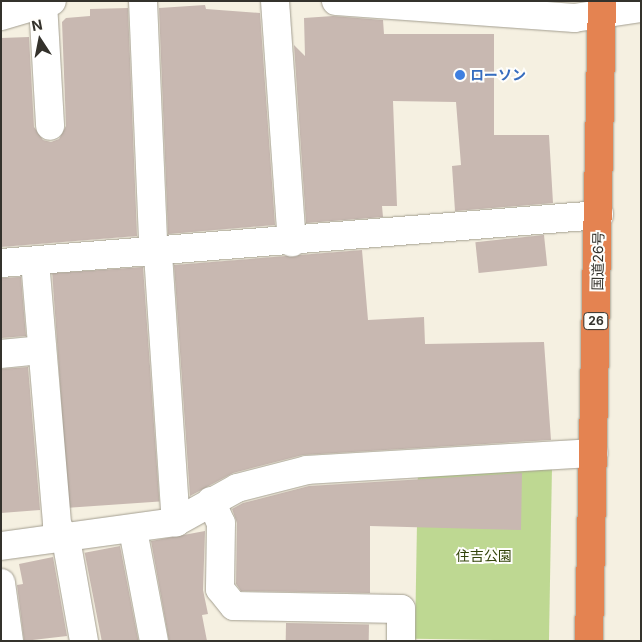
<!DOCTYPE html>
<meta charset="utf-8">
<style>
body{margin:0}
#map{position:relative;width:642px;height:642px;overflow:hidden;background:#f5f0e1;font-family:Inter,"Noto Sans JP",sans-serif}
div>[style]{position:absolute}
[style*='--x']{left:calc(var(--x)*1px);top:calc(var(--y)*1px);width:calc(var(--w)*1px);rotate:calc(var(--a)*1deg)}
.green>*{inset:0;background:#bed892;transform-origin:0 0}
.building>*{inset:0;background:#c8b8b1;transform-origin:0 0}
.roads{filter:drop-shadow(0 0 1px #a39e90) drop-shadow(0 0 1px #a39e90)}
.minor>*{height:28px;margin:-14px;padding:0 14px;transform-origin:14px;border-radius:14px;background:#fff}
.highway>*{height:28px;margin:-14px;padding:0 14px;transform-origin:14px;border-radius:14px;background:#e48351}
.dots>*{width:14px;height:14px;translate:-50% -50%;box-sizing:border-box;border:2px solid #fffefb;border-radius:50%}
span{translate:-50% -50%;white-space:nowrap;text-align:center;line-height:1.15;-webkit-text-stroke:4px #fffefb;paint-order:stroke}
.shield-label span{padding:1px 4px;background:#fffefb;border:1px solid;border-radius:4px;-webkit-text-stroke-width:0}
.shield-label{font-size:12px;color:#34322c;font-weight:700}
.shop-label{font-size:14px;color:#366cbe;font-weight:700}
.left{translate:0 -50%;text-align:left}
.street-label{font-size:14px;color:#34322c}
.park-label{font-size:14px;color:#33440a}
.frame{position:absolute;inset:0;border:2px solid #34322c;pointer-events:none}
.north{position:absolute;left:15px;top:15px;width:50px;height:50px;-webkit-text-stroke:4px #fffefb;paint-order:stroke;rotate:349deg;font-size:14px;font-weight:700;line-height:20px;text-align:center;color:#34322c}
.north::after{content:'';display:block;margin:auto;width:18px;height:22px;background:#34322c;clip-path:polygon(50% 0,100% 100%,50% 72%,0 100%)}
</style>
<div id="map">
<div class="green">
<i style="left:552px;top:467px;width:174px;height:134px;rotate:91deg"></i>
</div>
<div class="building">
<i style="clip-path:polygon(205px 5px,206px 9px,260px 13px,275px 225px,168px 234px,159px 8px)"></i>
<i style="clip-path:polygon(128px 8px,137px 236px,1px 247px,1px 38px,29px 37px,34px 127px,43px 140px,51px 142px,59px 139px,66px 126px,62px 22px,66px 18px,90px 16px,90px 9px)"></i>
<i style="clip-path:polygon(333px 16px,383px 20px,384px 34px,494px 34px,494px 135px,549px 135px,553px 203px,455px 211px,452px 166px,461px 165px,456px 102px,393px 101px,397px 206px,382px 206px,383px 217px,306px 223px,294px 45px,305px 56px,304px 18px)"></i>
<i style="left:544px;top:235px;width:31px;height:69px;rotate:84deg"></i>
<i style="clip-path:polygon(362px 250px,368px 320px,424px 317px,425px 344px,544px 342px,551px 440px,303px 455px,233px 473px,190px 496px,174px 265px)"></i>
<i style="left:143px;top:267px;width:235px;height:91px;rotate:86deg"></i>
<i style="clip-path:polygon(21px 277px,26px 336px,1px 338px,1px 278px)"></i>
<i style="clip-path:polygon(28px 367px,40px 510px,1px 513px,1px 369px)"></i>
<i style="clip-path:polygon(522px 473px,521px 530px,370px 526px,370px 593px,241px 591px,236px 584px,237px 523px,232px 509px,243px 503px,309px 486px)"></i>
<i style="clip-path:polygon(205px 531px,203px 590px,208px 614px,202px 615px,207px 641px,169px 641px,151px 541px)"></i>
<i style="left:120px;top:546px;width:97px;height:36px;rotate:79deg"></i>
<i style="clip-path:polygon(53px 557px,67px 636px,24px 641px,17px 585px,23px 584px,19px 564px)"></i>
<i style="left:286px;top:623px;width:83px;height:18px;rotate:1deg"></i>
</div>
<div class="roads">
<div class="minor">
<i style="--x:143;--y:1;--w:241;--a:87.6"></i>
<i style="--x:153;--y:242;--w:13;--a:67"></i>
<i style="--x:158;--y:254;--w:269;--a:86.2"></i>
<i style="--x:275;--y:1;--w:242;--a:86"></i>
<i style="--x:336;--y:1;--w:239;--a:4.1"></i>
<i style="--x:574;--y:18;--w:68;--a:-8.5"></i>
<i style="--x:43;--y:3;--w:123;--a:86.7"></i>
<i style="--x:1;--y:16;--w:53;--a:-16.4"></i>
<i style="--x:35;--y:261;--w:265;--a:85.2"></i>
<i style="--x:57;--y:525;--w:17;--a:57"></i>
<i style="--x:66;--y:539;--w:104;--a:80"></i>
<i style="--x:1;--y:263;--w:600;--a:-4.59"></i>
<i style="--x:1;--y:354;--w:41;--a:-5.6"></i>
<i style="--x:211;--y:501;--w:24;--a:66"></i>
<i style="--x:221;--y:523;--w:66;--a:90.9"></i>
<i style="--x:220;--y:589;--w:22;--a:51"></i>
<i style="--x:234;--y:606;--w:167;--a:1"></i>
<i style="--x:401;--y:609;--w:32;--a:90"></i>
<i style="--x:133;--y:530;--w:113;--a:79.3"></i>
<i style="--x:1;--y:546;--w:177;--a:-7.8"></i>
<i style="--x:176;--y:522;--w:70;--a:-29.1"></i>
<i style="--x:237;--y:488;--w:72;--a:-14.4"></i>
<i style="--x:307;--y:470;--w:287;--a:-3.4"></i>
<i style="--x:1;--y:583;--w:59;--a:82.1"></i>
</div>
<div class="highway">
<i style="--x:589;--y:641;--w:640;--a:-88.84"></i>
</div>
</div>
<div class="dots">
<i style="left:460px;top:75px;background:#3f7fe0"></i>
</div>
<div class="shield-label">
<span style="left:596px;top:321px">26</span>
</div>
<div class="shop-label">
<span class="left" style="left:470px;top:75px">ローソン</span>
</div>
<div class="street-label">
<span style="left:598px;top:261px;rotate:-89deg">国道26号</span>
</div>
<div class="park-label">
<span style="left:484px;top:556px">住吉公園</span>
</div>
<div class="frame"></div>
<div class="north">N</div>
</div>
